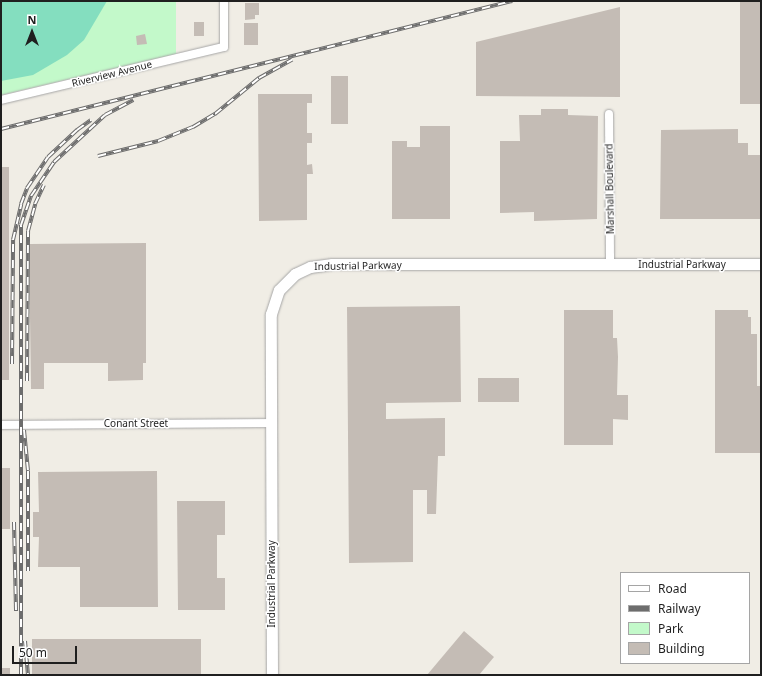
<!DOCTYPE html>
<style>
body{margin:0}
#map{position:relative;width:762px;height:676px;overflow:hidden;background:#f0ede5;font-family:"Noto Sans",sans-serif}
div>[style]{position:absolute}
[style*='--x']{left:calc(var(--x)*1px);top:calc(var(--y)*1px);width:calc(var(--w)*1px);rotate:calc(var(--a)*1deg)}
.park>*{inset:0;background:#c3f9ca}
.pitch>*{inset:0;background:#84debf}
.building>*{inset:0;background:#c4bcb5;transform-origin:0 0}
.roads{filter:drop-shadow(0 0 1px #a6a6a6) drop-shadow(0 0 1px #a6a6a6)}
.minor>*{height:8px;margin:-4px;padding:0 4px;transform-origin:4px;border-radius:4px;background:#fff}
.tertiary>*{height:11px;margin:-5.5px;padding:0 5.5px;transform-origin:5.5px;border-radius:5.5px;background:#fff}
.rail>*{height:4px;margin-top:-2px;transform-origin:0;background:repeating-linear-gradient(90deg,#fff 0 8px,#6d6d6d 0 16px);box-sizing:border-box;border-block:1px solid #6d6d6d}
span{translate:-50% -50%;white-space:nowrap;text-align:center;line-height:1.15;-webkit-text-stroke:3px #fff;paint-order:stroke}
.street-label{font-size:10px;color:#1f1f1f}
.frame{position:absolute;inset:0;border:2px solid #1f1f1f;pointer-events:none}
.legend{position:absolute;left:620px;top:572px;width:130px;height:92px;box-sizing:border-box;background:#fff;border:1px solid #a5a5a5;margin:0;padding:5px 7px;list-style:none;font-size:12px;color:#1f1f1f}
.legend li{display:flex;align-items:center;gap:8px;height:20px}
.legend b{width:20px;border:1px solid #a5a5a5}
.north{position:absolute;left:12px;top:12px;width:40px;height:40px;-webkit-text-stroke:3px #fff;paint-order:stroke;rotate:0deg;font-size:11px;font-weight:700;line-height:16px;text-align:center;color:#1f1f1f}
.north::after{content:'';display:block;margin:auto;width:14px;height:18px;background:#1f1f1f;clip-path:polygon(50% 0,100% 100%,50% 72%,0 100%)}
.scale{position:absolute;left:12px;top:646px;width:65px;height:18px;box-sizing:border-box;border:2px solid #1f1f1f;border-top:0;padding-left:5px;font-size:12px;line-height:14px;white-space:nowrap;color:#1f1f1f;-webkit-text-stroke:3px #fff;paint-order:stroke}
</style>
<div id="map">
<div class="park">
<i style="clip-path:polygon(1px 1px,176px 1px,176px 54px,1px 95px)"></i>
</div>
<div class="pitch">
<i style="clip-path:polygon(1px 1px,107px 1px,84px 40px,67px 55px,33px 75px,1px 81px)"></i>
</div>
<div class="building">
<i style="left:740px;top:1px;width:21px;height:103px"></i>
<i style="clip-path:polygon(245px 3px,259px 3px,259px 15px,255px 15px,255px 19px,245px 20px)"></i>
<i style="clip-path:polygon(620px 7px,620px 97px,476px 96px,476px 42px)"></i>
<i style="left:204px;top:22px;width:14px;height:10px;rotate:90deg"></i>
<i style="left:258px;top:23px;width:22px;height:14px;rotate:90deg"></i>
<i style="clip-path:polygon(145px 34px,147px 44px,137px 45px,136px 36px)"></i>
<i style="left:331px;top:76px;width:17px;height:48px"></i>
<i style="clip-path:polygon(258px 94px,312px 94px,312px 103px,307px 103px,307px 133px,312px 133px,312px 143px,307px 143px,307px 165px,312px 164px,313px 174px,307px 174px,307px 220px,259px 221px)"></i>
<i style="clip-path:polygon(541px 109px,568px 109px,568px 115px,598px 116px,597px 219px,534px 221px,534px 212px,500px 213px,500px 141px,520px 141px,519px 115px,541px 115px)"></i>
<i style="clip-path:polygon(420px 126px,450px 126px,450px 219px,392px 219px,392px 141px,407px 141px,407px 147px,420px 147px)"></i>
<i style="clip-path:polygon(738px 129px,738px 143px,748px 143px,748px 155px,761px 155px,761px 219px,660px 219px,661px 130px)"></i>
<i style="left:1px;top:167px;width:8px;height:213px"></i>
<i style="clip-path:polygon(146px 243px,146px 363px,143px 363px,143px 380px,108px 381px,108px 363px,44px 363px,44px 389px,31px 389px,29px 244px)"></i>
<i style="clip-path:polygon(460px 306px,461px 402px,386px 403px,386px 419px,445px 418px,445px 456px,438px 456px,436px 514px,427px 514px,427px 490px,413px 490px,413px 562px,349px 563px,347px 307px)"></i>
<i style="clip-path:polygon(564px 310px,613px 310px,613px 338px,617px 338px,618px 357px,617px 395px,628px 395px,628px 420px,613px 419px,613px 445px,564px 445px)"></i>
<i style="clip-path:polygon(715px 310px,748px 310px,748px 317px,751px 317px,751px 334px,757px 334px,757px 386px,761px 386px,761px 453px,715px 453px)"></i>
<i style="left:478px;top:378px;width:41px;height:24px"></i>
<i style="left:1px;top:468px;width:9px;height:61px"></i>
<i style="clip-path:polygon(157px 471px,158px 607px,80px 607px,80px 567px,38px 567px,39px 537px,33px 537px,33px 512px,39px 512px,38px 472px)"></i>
<i style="clip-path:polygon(177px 501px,225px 501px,225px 535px,217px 535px,217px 578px,225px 578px,225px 610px,178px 610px)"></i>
<i style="clip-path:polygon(464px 631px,494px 657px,479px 675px,427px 675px)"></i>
<i style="left:201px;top:639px;width:36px;height:169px;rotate:90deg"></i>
<i style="left:1px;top:668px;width:9px;height:7px"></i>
</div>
<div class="roads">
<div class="minor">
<i style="--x:1;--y:100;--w:229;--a:-13.4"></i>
<i style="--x:224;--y:47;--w:46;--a:-90"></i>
<i style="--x:609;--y:114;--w:151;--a:89.6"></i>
<i style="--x:1;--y:425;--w:270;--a:-0.4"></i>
</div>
<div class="tertiary">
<i style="--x:272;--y:675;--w:361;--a:-90.2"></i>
<i style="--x:271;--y:314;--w:25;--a:-72"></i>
<i style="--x:279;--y:290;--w:23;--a:-45"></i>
<i style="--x:295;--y:274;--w:17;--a:-25"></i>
<i style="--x:310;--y:267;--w:22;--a:-8"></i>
<i style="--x:332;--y:264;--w:429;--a:0"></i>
</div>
</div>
<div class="rail">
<i style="--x:1;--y:129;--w:527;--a:-14.06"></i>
<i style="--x:98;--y:156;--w:62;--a:-14"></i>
<i style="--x:158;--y:141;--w:38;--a:-22"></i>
<i style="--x:193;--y:127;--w:26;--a:-31"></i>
<i style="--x:215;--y:114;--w:57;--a:-39.3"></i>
<i style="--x:259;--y:78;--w:38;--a:-29"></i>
<i style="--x:12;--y:364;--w:124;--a:-89.5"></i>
<i style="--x:13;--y:240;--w:37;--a:-77"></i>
<i style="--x:21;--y:204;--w:17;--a:-69"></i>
<i style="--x:27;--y:188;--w:37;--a:-56"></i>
<i style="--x:48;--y:157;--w:40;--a:-43"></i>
<i style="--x:77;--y:130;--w:17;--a:-36"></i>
<i style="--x:27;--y:381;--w:150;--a:-89.6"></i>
<i style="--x:28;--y:231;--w:28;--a:-75"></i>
<i style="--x:35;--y:204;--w:21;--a:-65"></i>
<i style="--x:24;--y:430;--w:41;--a:84.4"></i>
<i style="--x:28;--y:471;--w:100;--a:90"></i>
<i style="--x:14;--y:522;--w:89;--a:88.7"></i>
<i style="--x:25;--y:641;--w:34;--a:85"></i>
<i style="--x:21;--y:675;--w:450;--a:-90"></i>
<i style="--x:21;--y:225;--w:31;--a:-71"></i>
<i style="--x:31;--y:196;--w:41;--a:-55.9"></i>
<i style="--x:54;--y:162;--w:69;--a:-42.7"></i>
<i style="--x:105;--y:115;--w:32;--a:-28"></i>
</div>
<div class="street-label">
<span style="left:112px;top:74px;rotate:-14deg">Riverview Avenue</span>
<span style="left:610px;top:189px;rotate:-91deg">Marshall Boulevard</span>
<span style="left:682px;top:265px">Industrial Parkway</span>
<span style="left:358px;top:266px;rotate:-1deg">Industrial Parkway</span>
<span style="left:136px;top:424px">Conant Street</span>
<span style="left:272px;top:584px;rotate:-90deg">Industrial Parkway</span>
</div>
<div class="frame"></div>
<ul class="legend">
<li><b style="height:5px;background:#fff"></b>Road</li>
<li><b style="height:5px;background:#6d6d6d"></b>Railway</li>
<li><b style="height:11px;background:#c3f9ca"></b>Park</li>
<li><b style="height:11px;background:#c4bcb5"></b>Building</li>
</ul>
<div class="north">N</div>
<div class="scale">50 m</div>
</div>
